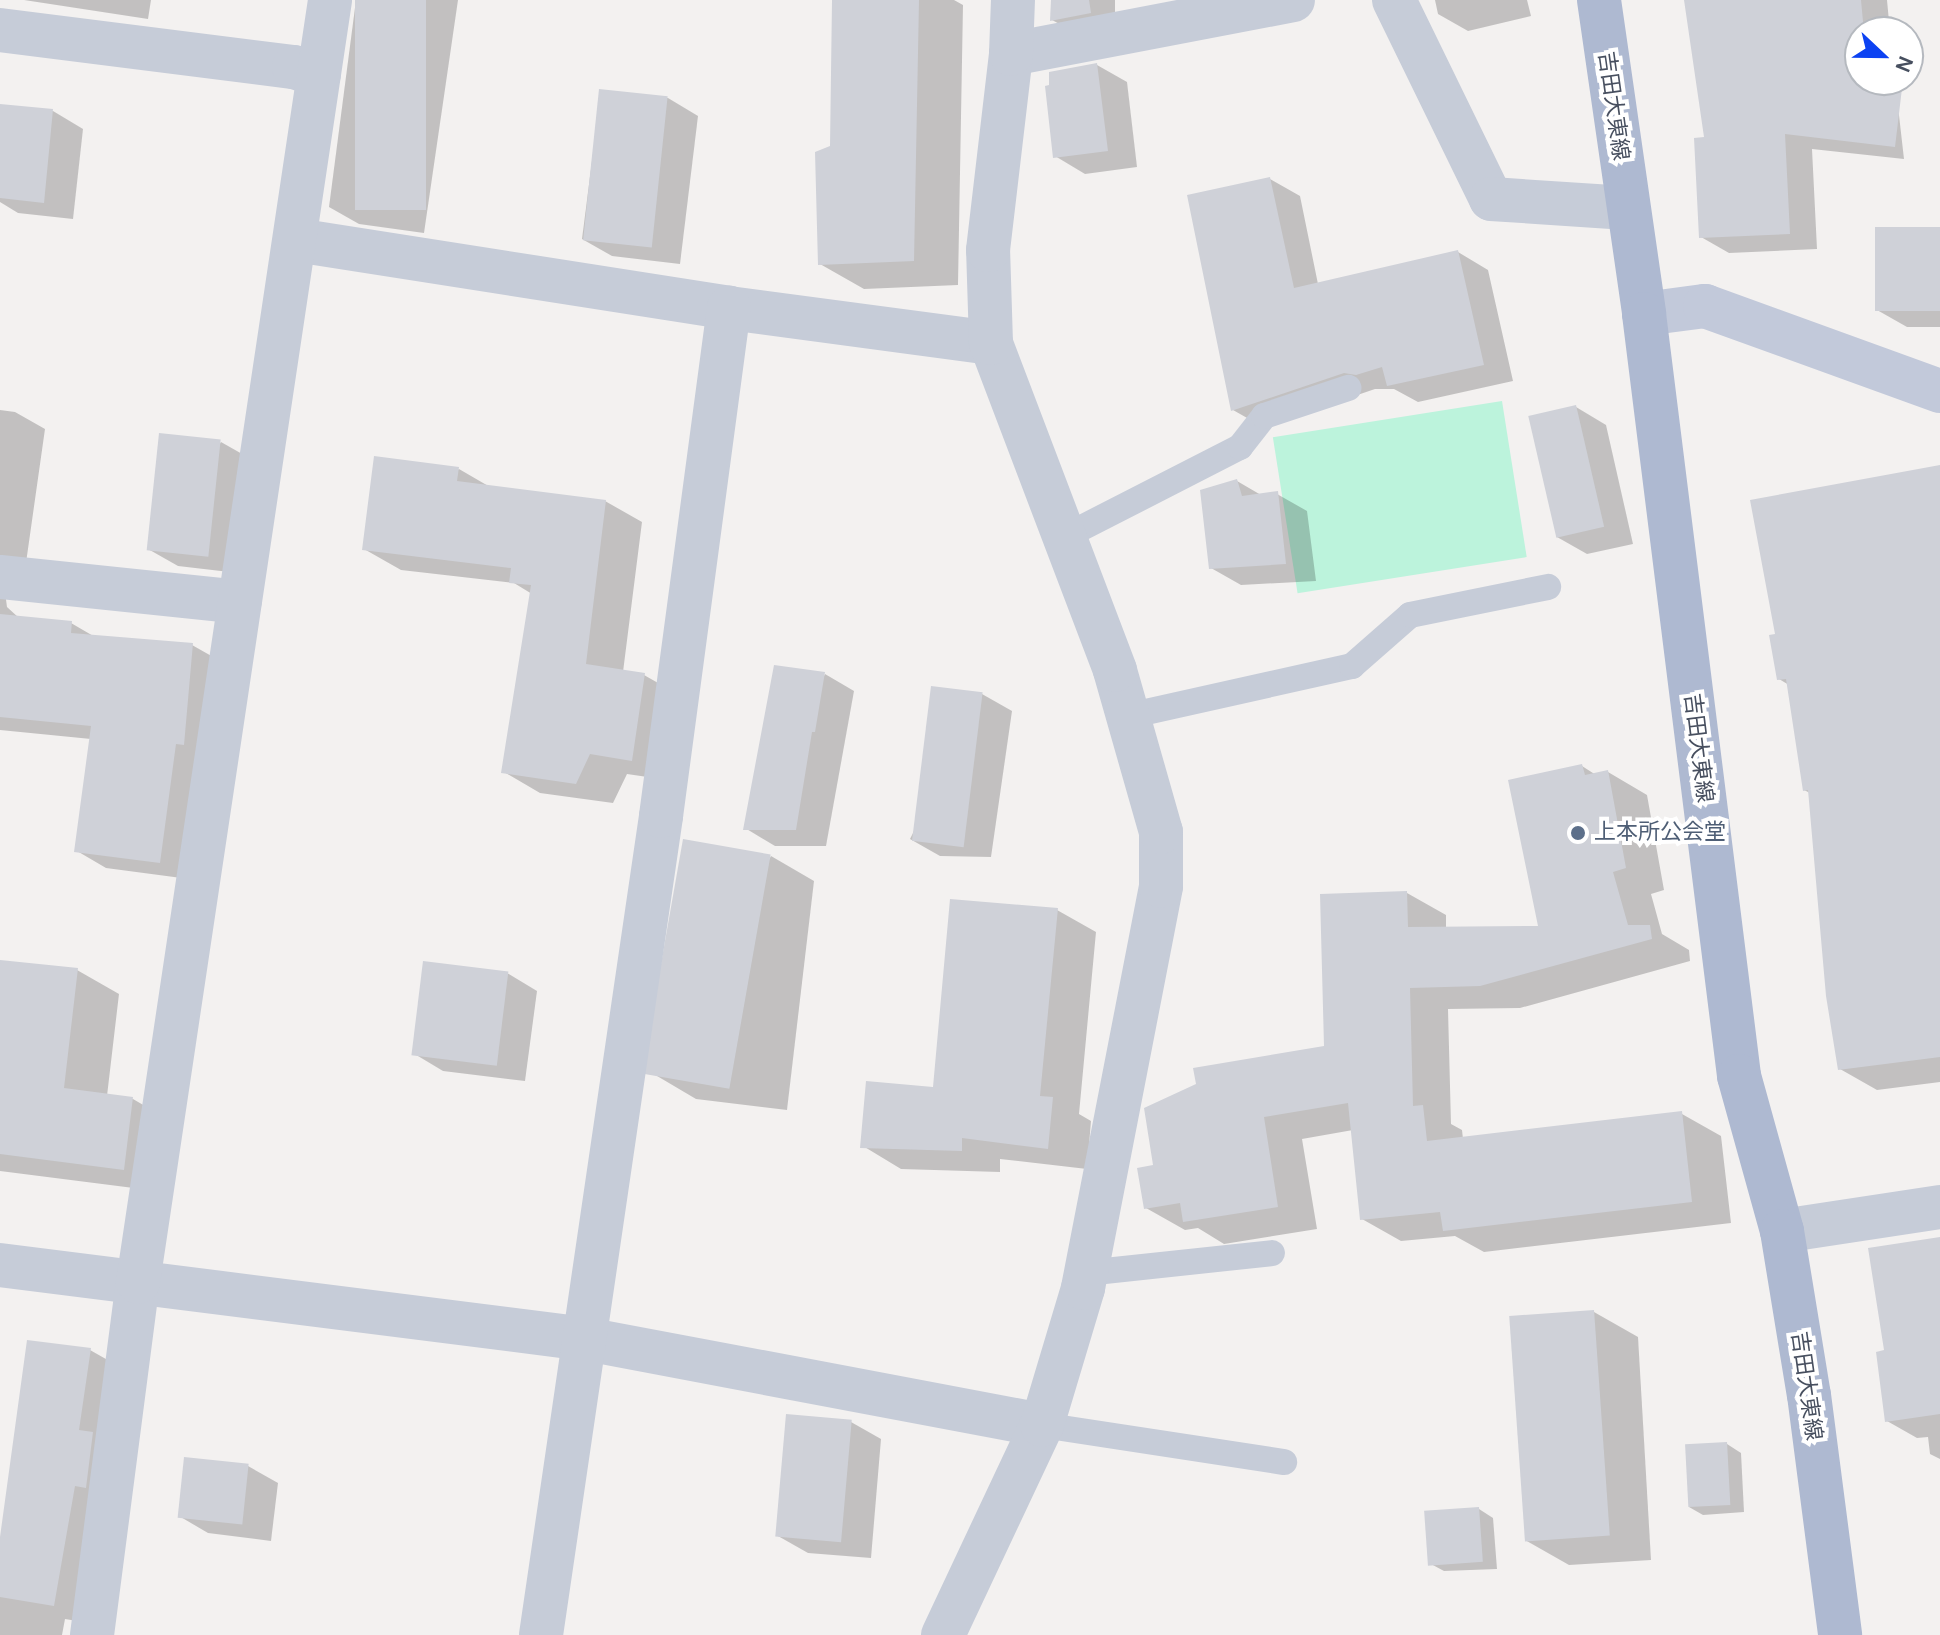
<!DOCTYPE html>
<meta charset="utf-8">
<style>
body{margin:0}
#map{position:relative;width:1940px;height:1635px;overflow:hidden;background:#f3f1f0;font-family:Karla,"Noto Sans JP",sans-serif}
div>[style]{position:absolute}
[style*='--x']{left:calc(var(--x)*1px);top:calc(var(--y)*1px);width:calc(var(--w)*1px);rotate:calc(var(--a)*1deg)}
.green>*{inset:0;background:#bcf3dc;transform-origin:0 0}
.shadow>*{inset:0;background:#0003}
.building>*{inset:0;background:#cfd1d8;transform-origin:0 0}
.lane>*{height:26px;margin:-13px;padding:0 13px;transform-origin:13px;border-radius:13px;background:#c6ccd8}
.street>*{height:44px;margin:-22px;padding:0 22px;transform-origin:22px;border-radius:22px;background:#c6ccd8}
.secondary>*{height:44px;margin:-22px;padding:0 22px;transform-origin:22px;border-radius:22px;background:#c2c9da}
.primary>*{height:44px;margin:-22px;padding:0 22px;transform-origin:22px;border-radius:22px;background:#aeb9d1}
.dots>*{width:22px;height:22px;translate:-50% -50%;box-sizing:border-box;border:4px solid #fff;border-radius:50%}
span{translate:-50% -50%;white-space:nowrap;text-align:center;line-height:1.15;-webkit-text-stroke:8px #fff;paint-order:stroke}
.street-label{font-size:22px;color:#474f5f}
.service-label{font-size:22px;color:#4e5e75}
.left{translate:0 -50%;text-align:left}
.north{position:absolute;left:1844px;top:16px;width:80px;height:80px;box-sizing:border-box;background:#fff;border:2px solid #b5b9bf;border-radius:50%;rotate:112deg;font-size:22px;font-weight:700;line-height:32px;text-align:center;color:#474f5f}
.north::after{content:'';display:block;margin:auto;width:28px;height:36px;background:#0c42f2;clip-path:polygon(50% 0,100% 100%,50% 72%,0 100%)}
</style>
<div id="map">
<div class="green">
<i style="left:1502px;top:401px;width:158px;height:232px;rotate:81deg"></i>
</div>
<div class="shadow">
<i style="clip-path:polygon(24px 0,151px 0,148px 19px)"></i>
<i style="clip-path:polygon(356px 0,458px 0,424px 233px,359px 224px,329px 207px)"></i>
<i style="clip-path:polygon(834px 0,954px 0,963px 5px,958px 285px,864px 289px,820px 264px,832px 148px)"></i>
<i style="clip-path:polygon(1053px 0,1115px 0,1115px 19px,1067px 28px,1052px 20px)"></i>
<i style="clip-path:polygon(1435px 0,1527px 0,1531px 16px,1468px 31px,1438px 14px)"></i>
<i style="clip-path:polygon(1686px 0,1887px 0,1890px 32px,1860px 32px,1860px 80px,1895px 80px,1904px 159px,1812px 149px,1817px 249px,1729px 253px,1701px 237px,1706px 139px)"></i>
<i style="clip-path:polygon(1097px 65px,1127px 82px,1137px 167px,1085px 174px,1055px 156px,1051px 87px)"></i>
<i style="clip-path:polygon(601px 91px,668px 98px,698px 116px,680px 264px,612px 256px,582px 239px)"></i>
<i style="clip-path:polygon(0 106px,53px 111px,83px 129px,73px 219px,18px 213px,0 202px)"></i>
<i style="clip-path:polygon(1270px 179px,1300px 196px,1318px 284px,1458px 252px,1488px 270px,1513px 381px,1418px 402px,1394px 389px,1375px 389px,1263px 427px,1233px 410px)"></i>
<i style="clip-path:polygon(1940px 229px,1940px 327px,1907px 327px,1877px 310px)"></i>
<i style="clip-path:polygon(1576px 407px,1606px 425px,1633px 544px,1587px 554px,1557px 537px)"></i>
<i style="clip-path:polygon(0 410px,15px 412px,45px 429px,25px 570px,5px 592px,7px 607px,19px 618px,71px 623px,95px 637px,192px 645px,222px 662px,189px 879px,106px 868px,77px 851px,91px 739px,0 730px)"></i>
<i style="clip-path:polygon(221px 442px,251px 459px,238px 573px,178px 566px,148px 549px)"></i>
<i style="clip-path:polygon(1940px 467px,1940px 1082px,1877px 1090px,1840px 1069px,1810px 793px,1804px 790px,1789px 685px,1779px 679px,1777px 635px)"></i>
<i style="clip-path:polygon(459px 469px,490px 487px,605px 501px,642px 522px,623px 672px,644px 675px,681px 696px,668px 780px,627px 774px,613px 803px,540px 793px,504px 772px,532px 594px,514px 583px,401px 570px,364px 549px)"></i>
<i style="clip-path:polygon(1237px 481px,1261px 495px,1277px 494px,1307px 511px,1316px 581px,1241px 585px,1211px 568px)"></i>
<i style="clip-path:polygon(825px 674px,854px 691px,826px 846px,775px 846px,745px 828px)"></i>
<i style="clip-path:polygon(982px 694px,1012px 711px,991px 857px,940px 856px,910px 839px)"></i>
<i style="clip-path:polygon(1582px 766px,1596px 775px,1608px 772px,1647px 795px,1664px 890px,1651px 894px,1662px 934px,1689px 950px,1690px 961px,1520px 1008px,1448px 1009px,1451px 1124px,1462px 1130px,1463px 1139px,1682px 1114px,1721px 1136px,1731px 1223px,1484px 1252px,1455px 1236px,1401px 1241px,1362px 1219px,1353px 1130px,1302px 1139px,1317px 1229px,1224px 1244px,1198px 1228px,1185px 1230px,1146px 1208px,1155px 1167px,1326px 1048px,1407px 893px,1446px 915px,1446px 928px,1541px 928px)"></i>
<i style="clip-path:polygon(771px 856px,814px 881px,787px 1110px,696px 1099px,652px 1073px)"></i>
<i style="clip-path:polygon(1057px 910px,1096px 932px,1079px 1114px,1091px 1121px,1087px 1169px,1000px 1159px,1000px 1172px,901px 1169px,863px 1146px,935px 1089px)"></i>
<i style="clip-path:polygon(0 962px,77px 970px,119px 994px,107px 1096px,133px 1099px,174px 1123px,165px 1192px,0 1171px)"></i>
<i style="clip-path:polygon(507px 973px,537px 991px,525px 1081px,443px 1071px,413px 1053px)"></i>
<i style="clip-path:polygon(1940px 1239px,1940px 1459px,1930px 1454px,1928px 1437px,1917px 1438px,1887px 1421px,1886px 1352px)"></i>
<i style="clip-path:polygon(1594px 1312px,1638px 1337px,1651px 1560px,1569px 1565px,1525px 1540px)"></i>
<i style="clip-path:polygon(90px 1350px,120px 1367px,83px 1622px,65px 1619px,62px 1635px,0 1635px,0 1539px)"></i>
<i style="clip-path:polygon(851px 1422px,881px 1439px,871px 1558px,808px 1553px,778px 1536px)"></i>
<i style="clip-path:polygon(1727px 1444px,1741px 1453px,1744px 1512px,1703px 1515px,1689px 1507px)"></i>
<i style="clip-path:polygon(248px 1466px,278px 1483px,271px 1541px,208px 1533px,179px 1516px)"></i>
<i style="clip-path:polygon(1479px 1509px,1493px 1518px,1497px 1569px,1444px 1571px,1429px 1563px)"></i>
</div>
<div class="building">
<i style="left:355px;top:0;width:71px;height:210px"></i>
<i style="clip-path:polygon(832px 0,919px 0,914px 261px,818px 265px,815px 152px,830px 146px)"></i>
<i style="clip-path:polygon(1051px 0,1089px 0,1091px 13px,1050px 21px)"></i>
<i style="clip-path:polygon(1684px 0,1861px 0,1864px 32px,1860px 32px,1860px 80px,1903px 80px,1895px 147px,1785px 134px,1790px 234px,1699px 238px,1694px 138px,1704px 137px)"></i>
<i style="clip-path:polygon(1097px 63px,1108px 151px,1053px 158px,1045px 86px,1049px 85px,1049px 72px)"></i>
<i style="left:599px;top:89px;width:69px;height:152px;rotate:6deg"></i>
<i style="clip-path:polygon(0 104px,53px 109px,44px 203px,0 198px)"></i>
<i style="clip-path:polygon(1270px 177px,1294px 288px,1458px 250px,1484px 365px,1387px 386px,1382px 367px,1356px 375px,1344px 373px,1231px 411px,1187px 195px)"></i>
<i style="left:1875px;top:227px;width:65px;height:84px"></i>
<i style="left:1576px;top:405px;width:125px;height:49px;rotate:77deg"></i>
<i style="left:159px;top:433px;width:62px;height:118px;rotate:6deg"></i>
<i style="clip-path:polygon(374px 456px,459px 467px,457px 481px,606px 500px,586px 664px,645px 673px,632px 761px,590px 754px,576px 784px,501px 773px,531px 585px,509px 583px,511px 568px,362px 550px)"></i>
<i style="clip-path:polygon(1940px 465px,1940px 1057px,1838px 1070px,1826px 996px,1808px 790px,1803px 791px,1786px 679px,1777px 680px,1769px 635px,1775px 634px,1750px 500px)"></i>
<i style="clip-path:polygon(1237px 479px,1242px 496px,1278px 491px,1286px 564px,1209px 569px,1200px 490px)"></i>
<i style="clip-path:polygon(0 614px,72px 621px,71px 633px,193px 643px,184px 745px,176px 744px,160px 863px,74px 852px,91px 726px,0 717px)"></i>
<i style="clip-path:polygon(774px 665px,825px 672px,815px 732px,812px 732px,796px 830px,743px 830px)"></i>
<i style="left:931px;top:686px;width:52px;height:156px;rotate:7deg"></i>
<i style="clip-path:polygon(1582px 764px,1585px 775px,1608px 770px,1626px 868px,1613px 872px,1628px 925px,1650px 925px,1652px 939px,1480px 986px,1410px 988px,1413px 1106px,1423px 1105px,1427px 1141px,1682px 1111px,1692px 1202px,1443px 1231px,1440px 1212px,1360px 1220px,1348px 1103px,1264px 1117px,1278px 1207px,1183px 1222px,1180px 1203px,1144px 1209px,1137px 1168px,1153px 1165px,1144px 1108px,1196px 1084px,1193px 1068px,1324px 1046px,1320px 894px,1407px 891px,1408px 927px,1538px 926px,1508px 780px)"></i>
<i style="left:683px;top:839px;width:89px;height:238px;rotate:10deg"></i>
<i style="clip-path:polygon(950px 899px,1058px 908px,1040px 1096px,1053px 1097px,1048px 1149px,962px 1138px,962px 1151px,860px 1148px,866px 1081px,933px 1087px)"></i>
<i style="clip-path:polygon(0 960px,78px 968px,64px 1088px,133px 1097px,124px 1170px,0 1154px)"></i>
<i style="left:423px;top:961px;width:86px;height:95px;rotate:7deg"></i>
<i style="clip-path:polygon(1940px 1237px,1940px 1414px,1885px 1422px,1876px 1352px,1884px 1350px,1868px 1248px)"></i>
<i style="left:1594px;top:1310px;width:226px;height:85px;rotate:86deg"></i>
<i style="clip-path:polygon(27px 1340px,91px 1348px,79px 1430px,93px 1432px,86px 1488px,75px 1486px,54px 1606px,0 1597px,0 1537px)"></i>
<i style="left:786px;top:1414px;width:66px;height:123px;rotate:5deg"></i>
<i style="left:1727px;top:1442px;width:63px;height:42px;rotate:87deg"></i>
<i style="left:184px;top:1457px;width:65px;height:61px;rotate:6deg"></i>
<i style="left:1479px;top:1507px;width:55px;height:55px;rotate:86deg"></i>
</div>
<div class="lane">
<i style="--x:1064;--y:537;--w:198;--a:-27.1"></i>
<i style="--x:1240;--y:447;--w:39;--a:-52"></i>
<i style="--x:1264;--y:416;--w:89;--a:-18.4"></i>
<i style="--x:1128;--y:716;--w:230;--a:-12.6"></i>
<i style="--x:1352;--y:666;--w:77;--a:-41.3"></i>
<i style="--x:1410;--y:615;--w:141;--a:-11.5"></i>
<i style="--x:1086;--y:1273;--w:187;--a:-6.1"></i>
<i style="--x:1042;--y:1425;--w:245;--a:8.7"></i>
</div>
<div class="street">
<i style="--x:1394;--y:0;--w:221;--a:64"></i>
<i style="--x:1491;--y:199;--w:136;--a:3.8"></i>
<i style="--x:0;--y:30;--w:296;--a:7.2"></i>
<i style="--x:294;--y:67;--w:26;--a:18"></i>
<i style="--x:1011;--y:54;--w:287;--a:-10.8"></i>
<i style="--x:296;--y:240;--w:438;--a:8.9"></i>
<i style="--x:729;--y:308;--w:264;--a:7.6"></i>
<i style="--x:0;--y:577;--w:241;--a:5.9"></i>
<i style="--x:1782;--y:1231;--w:160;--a:-8.6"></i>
<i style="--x:0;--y:1265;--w:591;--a:7.2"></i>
<i style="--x:586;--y:1339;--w:464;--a:10.7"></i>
<i style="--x:92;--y:1635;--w:356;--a:-82.6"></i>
<i style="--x:138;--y:1282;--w:1296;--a:-81.48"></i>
<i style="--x:541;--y:1635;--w:828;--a:-81.66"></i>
<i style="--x:661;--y:816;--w:513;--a:-82.38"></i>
<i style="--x:943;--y:1635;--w:232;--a:-64.8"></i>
<i style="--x:1042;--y:1425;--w:143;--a:-73.3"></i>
<i style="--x:1083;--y:1288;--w:409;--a:-79"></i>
<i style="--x:1161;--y:886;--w:54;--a:-90"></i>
<i style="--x:1161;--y:832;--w:168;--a:-105.9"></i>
<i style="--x:1115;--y:670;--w:350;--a:-110.8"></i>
<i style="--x:991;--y:343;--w:93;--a:-91.8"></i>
<i style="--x:988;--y:250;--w:197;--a:-83.3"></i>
<i style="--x:1011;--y:54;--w:54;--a:-87.9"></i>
</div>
<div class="secondary">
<i style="--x:1644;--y:314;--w:62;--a:-7.5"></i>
<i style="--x:1705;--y:306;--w:250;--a:19.9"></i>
</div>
<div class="primary">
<i style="--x:1599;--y:0;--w:317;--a:81.8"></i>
<i style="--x:1644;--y:314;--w:768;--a:82.89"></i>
<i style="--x:1739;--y:1076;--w:161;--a:74.5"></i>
<i style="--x:1782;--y:1231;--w:166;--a:80.7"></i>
<i style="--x:1809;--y:1395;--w:242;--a:82.6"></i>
</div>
<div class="dots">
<i style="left:1578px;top:833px;background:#5c6f8a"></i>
</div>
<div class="street-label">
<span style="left:1613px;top:106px;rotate:82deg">吉田大東線</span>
<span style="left:1698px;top:748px;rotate:83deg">吉田大東線</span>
<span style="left:1806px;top:1386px;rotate:82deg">吉田大東線</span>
</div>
<div class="service-label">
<span class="left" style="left:1594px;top:833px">上本所公会堂</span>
</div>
<div class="north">N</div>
</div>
